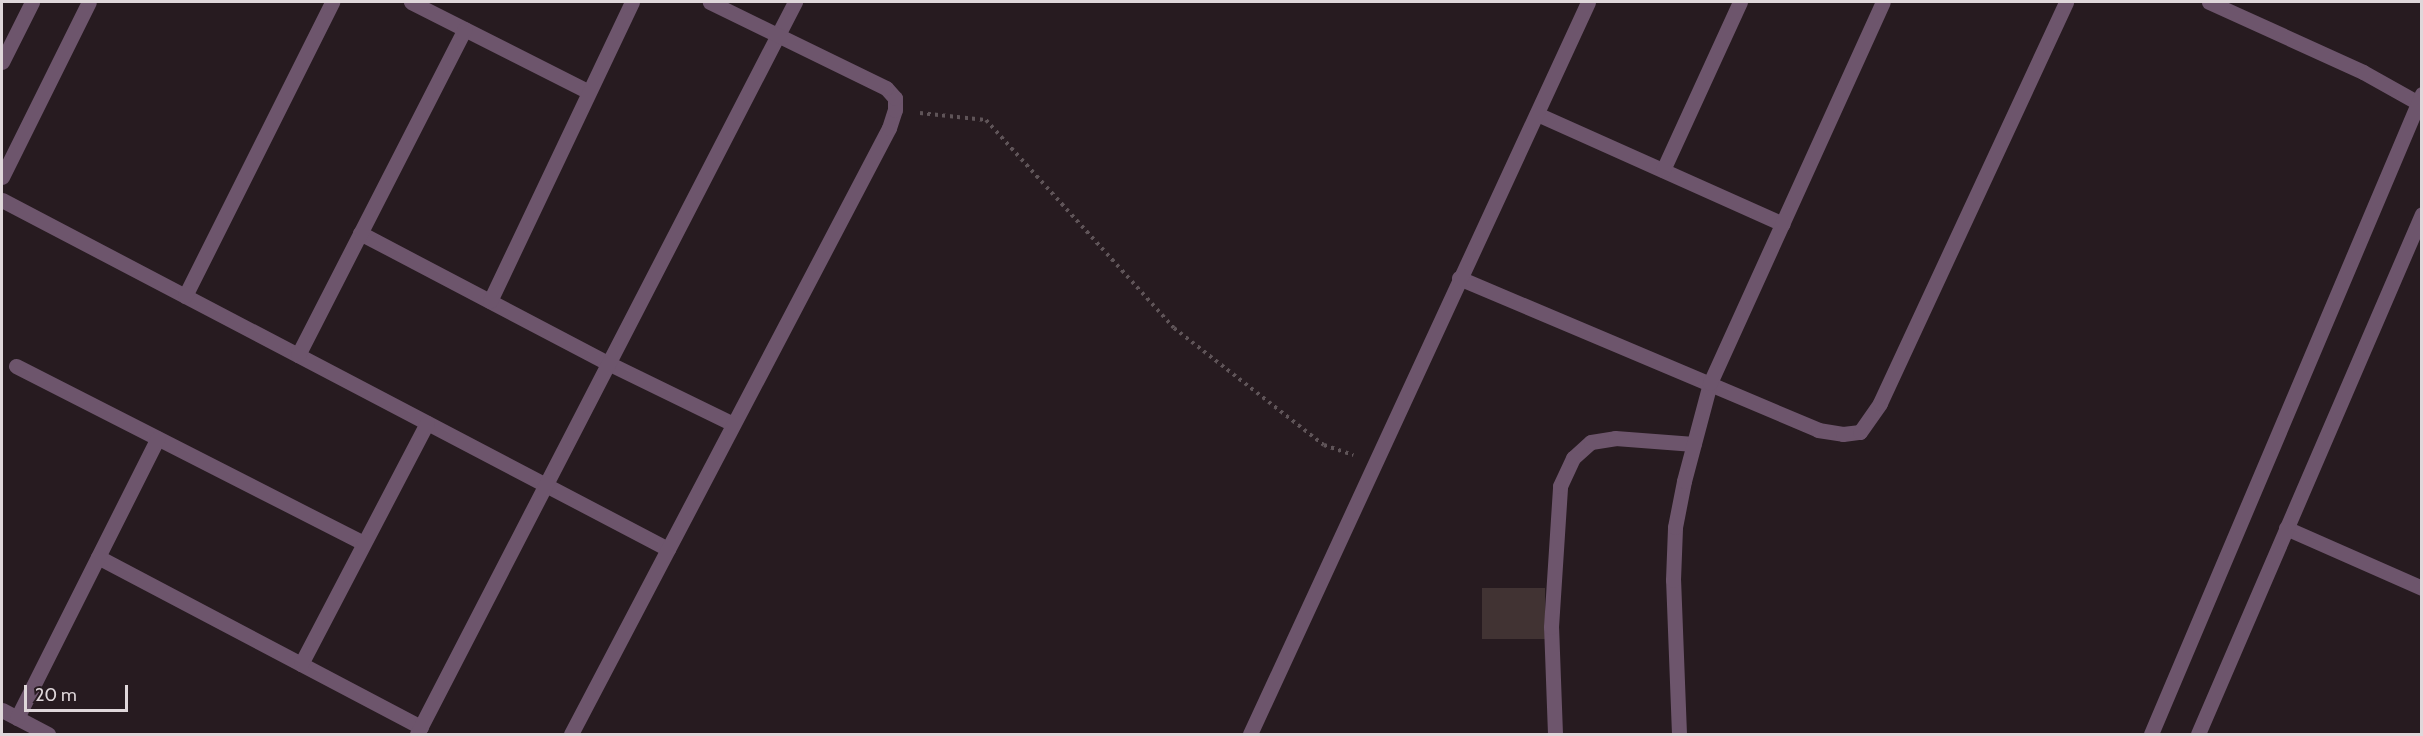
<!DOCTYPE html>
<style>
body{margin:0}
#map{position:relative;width:2423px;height:736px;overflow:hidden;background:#271b20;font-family:Cabin,sans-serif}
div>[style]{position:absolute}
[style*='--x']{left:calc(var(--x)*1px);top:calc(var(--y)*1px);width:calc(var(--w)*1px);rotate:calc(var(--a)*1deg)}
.building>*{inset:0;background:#413333;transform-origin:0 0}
.path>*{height:4px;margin-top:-2px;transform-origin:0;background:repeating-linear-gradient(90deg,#5f5458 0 3px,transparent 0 7.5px)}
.minor>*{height:15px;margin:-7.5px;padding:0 7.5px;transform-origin:7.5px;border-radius:7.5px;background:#6d556c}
span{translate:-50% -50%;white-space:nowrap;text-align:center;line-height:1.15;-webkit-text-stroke:4.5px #271b20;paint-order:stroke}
.frame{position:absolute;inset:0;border:3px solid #dfd7da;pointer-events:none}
.scale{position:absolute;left:24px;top:685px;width:104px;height:27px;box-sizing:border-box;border:3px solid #dfd7da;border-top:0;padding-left:8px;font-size:18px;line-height:21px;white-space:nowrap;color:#dfd7da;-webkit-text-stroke:4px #271b20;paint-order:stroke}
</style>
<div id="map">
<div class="building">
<i style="left:1545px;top:588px;width:51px;height:63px;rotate:90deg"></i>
</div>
<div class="path">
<i style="--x:920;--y:113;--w:66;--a:6.1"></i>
<i style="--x:986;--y:120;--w:280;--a:47.9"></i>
<i style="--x:1174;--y:328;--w:190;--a:38"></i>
<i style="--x:1324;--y:445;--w:31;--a:19"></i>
</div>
<div class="minor">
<i style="--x:411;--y:2;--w:199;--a:26.8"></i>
<i style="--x:2209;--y:2;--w:169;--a:24.4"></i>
<i style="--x:2363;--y:72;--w:68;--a:29.2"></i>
<i style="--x:2;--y:62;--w:67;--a:-63.4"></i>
<i style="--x:1537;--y:114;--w:269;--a:24.1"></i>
<i style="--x:1663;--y:170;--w:185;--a:-65.4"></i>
<i style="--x:2;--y:177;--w:195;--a:-63.6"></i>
<i style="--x:2;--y:200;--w:752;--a:27.66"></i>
<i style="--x:360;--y:233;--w:282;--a:27.7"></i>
<i style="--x:610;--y:364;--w:137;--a:26"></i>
<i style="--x:1459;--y:278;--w:390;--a:22.9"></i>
<i style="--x:1818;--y:430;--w:25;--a:9"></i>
<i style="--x:1843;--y:434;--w:17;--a:-7"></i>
<i style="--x:1860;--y:432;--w:35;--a:-55"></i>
<i style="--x:1880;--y:403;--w:442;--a:-65.1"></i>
<i style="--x:185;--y:296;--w:329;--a:-63.4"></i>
<i style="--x:490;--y:301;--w:331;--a:-64.6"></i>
<i style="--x:298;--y:355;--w:366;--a:-62.9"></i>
<i style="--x:16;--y:366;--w:390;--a:27"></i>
<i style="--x:2286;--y:528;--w:149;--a:23.8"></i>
<i style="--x:98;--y:557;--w:365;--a:27.8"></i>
<i style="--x:301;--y:664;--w:272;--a:-62.4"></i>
<i style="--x:2;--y:710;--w:52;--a:27.6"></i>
<i style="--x:17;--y:718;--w:313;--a:-63.3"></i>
<i style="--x:417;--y:734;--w:824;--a:-62.69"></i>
<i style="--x:571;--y:734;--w:684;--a:-62.31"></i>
<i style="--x:889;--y:128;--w:19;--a:-72"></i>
<i style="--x:895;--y:110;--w:12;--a:-90"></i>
<i style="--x:895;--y:98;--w:13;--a:-132"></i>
<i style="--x:886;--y:88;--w:196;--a:-154"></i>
<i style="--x:1250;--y:734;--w:806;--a:-65.21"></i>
<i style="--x:1555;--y:734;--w:107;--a:-92.1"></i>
<i style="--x:1551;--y:627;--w:141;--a:-86.3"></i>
<i style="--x:1560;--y:486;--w:31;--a:-65"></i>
<i style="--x:1573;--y:458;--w:24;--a:-42"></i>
<i style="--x:1591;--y:442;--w:24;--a:-9"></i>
<i style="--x:1615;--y:438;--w:79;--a:4.3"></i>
<i style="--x:1679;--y:734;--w:154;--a:-92.2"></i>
<i style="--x:1673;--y:580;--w:53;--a:-87.8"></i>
<i style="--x:1675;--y:527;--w:47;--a:-78.9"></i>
<i style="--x:1684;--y:481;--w:101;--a:-75.1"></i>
<i style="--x:1710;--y:383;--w:418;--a:-65.6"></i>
<i style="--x:2151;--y:734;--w:695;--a:-67.05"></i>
<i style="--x:2198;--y:734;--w:566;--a:-66.7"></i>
</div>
<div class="frame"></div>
<div class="scale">20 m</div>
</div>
